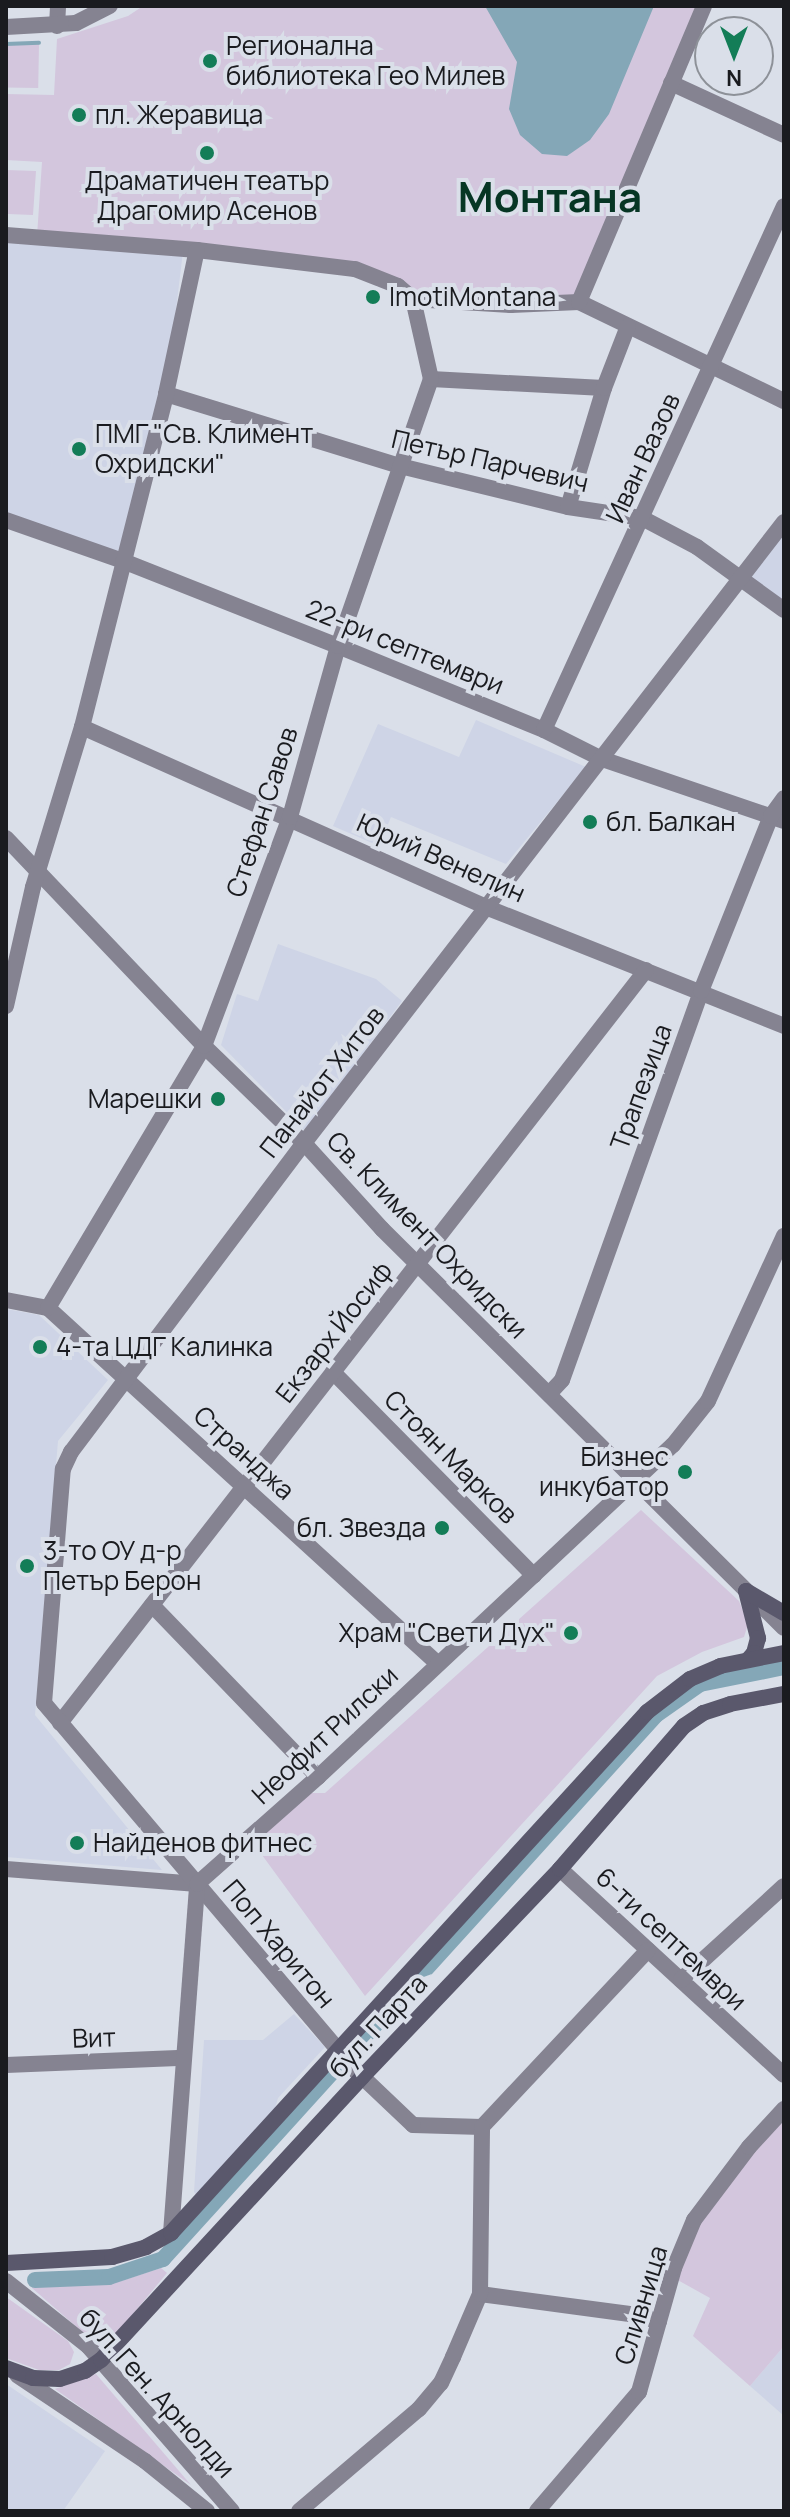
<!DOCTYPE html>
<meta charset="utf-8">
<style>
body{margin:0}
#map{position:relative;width:790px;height:2517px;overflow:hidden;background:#dadfe9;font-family:Manrope,sans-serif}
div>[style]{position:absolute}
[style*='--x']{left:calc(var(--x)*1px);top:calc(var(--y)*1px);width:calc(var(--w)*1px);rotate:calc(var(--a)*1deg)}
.built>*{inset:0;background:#ced4e6}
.green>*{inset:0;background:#d3c6dd;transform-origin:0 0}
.water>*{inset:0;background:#84a7b7}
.stream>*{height:4px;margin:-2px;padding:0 2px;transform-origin:2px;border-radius:2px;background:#84a7b7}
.canal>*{height:16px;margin:-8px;padding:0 8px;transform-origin:8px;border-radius:8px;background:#84a7b7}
.street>*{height:16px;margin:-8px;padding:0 8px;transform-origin:8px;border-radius:8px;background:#858391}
.secondary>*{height:16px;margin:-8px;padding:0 8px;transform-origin:8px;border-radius:8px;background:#5a586c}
.dots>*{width:22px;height:22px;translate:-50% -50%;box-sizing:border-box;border:4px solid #dadfe9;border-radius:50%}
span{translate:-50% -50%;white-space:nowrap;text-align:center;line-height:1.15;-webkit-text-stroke:8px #dadfe9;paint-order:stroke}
.poi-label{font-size:26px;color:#1a1b1f}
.left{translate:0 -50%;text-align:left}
.right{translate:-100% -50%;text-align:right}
.street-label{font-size:26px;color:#1a1b1f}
.town-label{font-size:42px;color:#063624;font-weight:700}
.frame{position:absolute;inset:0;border:8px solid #1a1b1f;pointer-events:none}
.north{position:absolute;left:694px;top:16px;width:80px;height:80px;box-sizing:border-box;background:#dadfe9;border:2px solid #8d9198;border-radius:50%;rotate:180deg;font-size:22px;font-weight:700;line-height:32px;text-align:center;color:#1a1b1f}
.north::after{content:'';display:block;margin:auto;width:28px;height:36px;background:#137d57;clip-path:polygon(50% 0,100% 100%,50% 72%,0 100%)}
</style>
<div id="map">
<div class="built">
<i style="clip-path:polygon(6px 235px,183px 251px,166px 394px,123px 561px,6px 520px)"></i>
<i style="clip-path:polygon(784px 533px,784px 604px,748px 581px)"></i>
<i style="clip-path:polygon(476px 720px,586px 767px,506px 864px,391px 817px,379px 846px,333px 826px,378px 724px,459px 757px)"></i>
<i style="clip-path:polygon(278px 944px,376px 979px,402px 1001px,305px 1131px,221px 1045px,237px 994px,258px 1001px)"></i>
<i style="clip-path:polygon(6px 1309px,39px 1315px,108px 1380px,58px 1441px,35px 1715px,162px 1870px,6px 1857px)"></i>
<i style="clip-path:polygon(294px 2014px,325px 2047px,278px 2098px,271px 2122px,201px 2201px,194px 2192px,204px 2040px,263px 2040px)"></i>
<i style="clip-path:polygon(784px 2346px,784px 2416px,750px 2386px)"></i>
<i style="clip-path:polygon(6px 2384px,105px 2451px,63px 2511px,6px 2511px)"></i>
</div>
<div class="green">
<i style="clip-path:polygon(143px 6px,703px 6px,579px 302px,413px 299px,379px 278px,37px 236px,42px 162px,6px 160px,6px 94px,54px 95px,57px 39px,128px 16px)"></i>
<i style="left:39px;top:43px;width:45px;height:33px;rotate:91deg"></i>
<i style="clip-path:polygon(6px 170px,36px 171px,33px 215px,8px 214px,6px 223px)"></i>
<i style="clip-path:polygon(641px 1510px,739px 1601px,748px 1624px,744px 1637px,702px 1652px,657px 1676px,365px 1996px,254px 1844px,311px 1793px,325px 1793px)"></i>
<i style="clip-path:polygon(784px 2113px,784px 2346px,750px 2386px,693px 2336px,710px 2298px,674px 2278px,693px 2224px)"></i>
<i style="clip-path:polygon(161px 2268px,167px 2273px,103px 2350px,32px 2288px,32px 2283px,118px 2282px)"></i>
<i style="clip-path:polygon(6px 2297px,68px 2341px,74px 2352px,70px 2364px,59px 2370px,39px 2370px,6px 2358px)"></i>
<i style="clip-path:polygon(96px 2374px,191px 2485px,55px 2389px)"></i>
</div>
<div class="water">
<i style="clip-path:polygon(485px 6px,654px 6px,609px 114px,590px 140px,567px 156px,542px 154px,520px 135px,509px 109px,517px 62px)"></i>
</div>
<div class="stream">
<i style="--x:6;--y:44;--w:33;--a:-2"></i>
</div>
<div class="canal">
<i style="--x:35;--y:2280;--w:74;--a:-2.3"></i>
<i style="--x:109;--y:2277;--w:57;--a:-18.4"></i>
<i style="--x:163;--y:2259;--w:734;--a:-47.82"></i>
<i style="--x:656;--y:1715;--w:54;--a:-35.2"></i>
<i style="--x:700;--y:1684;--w:86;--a:-11.4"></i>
</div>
<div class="street">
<i style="--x:57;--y:26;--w:20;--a:-87"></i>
<i style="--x:6;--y:27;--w:70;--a:-3.3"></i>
<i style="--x:76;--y:23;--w:38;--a:-27"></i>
<i style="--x:671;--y:83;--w:124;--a:24.7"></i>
<i style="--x:6;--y:235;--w:192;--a:4.5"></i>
<i style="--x:197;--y:250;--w:159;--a:6.9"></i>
<i style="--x:355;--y:269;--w:46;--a:21.6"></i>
<i style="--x:398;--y:286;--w:20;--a:41"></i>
<i style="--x:413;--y:299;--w:98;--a:3.5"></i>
<i style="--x:511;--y:305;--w:68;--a:-2.5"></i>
<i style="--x:579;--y:302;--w:228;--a:25.8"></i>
<i style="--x:579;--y:302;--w:321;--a:-67.1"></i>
<i style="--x:431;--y:379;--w:173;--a:3"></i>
<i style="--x:604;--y:388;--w:124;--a:106.8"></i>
<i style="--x:604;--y:388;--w:66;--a:-68.8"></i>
<i style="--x:166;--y:394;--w:245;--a:17.1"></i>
<i style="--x:400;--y:466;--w:173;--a:13.7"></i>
<i style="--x:568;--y:507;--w:75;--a:8.5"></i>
<i style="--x:642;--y:518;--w:62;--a:27.8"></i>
<i style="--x:697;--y:547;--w:107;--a:35.9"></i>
<i style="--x:6;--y:520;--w:124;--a:19.3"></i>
<i style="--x:123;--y:561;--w:231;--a:21.6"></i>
<i style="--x:338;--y:646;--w:222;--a:22.2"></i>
<i style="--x:544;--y:730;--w:65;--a:26.6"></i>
<i style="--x:602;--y:759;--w:192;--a:18.8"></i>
<i style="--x:82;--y:727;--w:445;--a:24"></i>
<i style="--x:488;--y:908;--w:319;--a:21.7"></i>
<i style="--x:544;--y:730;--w:576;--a:-65.39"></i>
<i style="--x:6;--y:838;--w:287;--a:46.4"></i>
<i style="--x:204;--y:1046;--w:139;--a:44.1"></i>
<i style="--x:304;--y:1143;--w:116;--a:47.8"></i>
<i style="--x:382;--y:1229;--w:566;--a:44.79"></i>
<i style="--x:6;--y:1006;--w:122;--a:-77.2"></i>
<i style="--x:33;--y:887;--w:167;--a:-73"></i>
<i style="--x:82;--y:727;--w:343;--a:-75.8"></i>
<i style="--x:166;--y:394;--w:147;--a:-77.9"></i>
<i style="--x:6;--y:1300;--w:43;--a:10.8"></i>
<i style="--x:48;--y:1308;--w:527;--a:42.38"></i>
<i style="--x:48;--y:1308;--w:305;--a:-59.2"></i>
<i style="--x:204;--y:1046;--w:245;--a:-69.4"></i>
<i style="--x:290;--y:817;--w:178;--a:-74.3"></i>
<i style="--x:338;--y:646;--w:283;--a:-70.8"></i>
<i style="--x:431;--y:379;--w:82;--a:-102.7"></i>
<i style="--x:333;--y:1372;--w:286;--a:45.4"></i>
<i style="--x:549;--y:1394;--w:19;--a:-47"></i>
<i style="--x:562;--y:1380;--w:413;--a:-70.3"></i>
<i style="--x:701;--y:991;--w:188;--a:-68.2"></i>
<i style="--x:771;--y:816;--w:22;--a:-54"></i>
<i style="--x:152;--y:1605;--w:239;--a:46"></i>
<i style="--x:60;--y:1723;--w:954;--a:-52.11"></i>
<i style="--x:6;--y:1869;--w:192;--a:4.5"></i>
<i style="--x:560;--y:1869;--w:304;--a:42.6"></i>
<i style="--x:648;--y:1950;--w:243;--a:133.2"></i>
<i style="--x:482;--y:2127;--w:69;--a:-178.3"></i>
<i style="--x:413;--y:2125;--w:79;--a:-136.5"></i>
<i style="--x:356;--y:2071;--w:482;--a:-130.3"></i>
<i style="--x:44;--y:1703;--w:235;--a:-85.4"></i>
<i style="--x:63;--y:1469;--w:19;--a:-65"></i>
<i style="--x:71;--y:1452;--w:387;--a:-53"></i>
<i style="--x:304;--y:1143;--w:785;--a:-52.3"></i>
<i style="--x:681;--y:1980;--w:139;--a:-42.4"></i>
<i style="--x:6;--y:2065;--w:178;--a:-2.3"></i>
<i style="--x:171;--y:2233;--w:350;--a:-85.7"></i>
<i style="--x:197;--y:1884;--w:162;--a:-41.5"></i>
<i style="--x:318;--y:1777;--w:486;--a:-43.1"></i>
<i style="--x:673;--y:1445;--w:56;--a:-51.5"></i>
<i style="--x:708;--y:1401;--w:182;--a:-65.3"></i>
<i style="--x:6;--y:2281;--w:105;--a:38.4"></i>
<i style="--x:88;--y:2346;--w:219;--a:48.9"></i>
<i style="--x:480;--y:2294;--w:151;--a:7.6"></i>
<i style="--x:630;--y:2314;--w:30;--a:14"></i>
<i style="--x:17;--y:2375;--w:154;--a:33.9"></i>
<i style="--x:145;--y:2461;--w:80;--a:38.9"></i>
<i style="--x:299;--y:2511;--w:157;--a:-40.4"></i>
<i style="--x:419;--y:2409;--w:34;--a:-50"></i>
<i style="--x:441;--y:2383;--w:29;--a:-65"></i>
<i style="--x:453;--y:2357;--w:69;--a:-66.8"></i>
<i style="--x:480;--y:2294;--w:167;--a:-89.3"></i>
<i style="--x:537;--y:2511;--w:157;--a:-49.4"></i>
<i style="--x:639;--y:2392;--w:129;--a:-74.2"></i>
<i style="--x:674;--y:2268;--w:52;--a:-67.4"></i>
<i style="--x:694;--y:2220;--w:91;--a:-53"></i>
<i style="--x:749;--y:2147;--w:52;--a:-47.4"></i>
</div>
<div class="secondary">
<i style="--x:746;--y:1591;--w:49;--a:75.7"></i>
<i style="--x:758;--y:1638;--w:16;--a:105"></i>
<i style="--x:754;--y:1653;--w:9;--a:131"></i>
<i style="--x:746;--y:1591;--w:44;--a:30.1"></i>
<i style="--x:6;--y:2263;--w:106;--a:-3.2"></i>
<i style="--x:112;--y:2257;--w:35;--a:-16"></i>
<i style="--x:146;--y:2247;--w:29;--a:-29"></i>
<i style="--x:171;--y:2233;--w:706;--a:-47.58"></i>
<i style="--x:647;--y:1712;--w:54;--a:-37.5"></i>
<i style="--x:690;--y:1679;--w:33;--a:-23"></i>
<i style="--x:720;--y:1666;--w:65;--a:-11.5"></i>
<i style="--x:6;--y:2368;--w:29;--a:20"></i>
<i style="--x:33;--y:2378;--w:27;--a:2"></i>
<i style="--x:60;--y:2379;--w:26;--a:-18"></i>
<i style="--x:85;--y:2371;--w:19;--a:-35"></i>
<i style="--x:101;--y:2360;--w:385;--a:-47.3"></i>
<i style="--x:362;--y:2077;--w:287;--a:-46.4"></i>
<i style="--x:560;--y:1869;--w:189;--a:-49.1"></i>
<i style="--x:684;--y:1726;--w:23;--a:-34"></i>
<i style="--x:703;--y:1713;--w:28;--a:-18"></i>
<i style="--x:730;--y:1704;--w:55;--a:-10.5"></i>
</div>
<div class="dots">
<i style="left:210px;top:61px;background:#137d57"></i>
<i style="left:79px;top:115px;background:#137d57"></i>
<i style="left:207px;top:153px;background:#137d57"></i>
<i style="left:373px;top:297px;background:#137d57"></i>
<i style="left:79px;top:449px;background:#137d57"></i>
<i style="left:590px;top:822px;background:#137d57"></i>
<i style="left:218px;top:1099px;background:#137d57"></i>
<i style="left:40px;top:1347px;background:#137d57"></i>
<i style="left:685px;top:1472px;background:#137d57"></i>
<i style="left:442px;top:1528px;background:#137d57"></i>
<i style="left:27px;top:1566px;background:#137d57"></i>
<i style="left:571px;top:1633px;background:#137d57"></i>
<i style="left:77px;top:1843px;background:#137d57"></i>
</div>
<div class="poi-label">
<span class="left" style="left:226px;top:61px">Регионална<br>библиотека Гео Милев</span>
<span class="left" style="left:95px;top:115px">пл. Жеравица</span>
<span style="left:207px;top:196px">Драматичен театър<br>Драгомир Асенов</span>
<span class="left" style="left:389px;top:297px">ImotiMontana</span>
<span class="left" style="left:95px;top:449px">ПМГ "Св. Климент<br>Охридски"</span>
<span class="left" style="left:606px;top:822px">бл. Балкан</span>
<span class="right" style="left:202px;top:1099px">Марешки</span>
<span class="left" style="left:56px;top:1347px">4-та ЦДГ Калинка</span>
<span class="right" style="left:669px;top:1472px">Бизнес<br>инкубатор</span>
<span class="right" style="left:426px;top:1528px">бл. Звезда</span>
<span class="left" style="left:43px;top:1566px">3-то ОУ д-р<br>Петър Берон</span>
<span class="right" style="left:555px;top:1633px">Храм "Свети Дух"</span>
<span class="left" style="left:93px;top:1843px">Найденов фитнес</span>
</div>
<div class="street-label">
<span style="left:643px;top:458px;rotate:-65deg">Иван Вазов</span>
<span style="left:490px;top:461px;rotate:13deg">Петър Парчевич</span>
<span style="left:405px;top:647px;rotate:22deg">22-ри септември</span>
<span style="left:262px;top:812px;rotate:-72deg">Стефан Савов</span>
<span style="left:441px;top:858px;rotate:24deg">Юрий Венелин</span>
<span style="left:322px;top:1082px;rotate:-52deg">Панайот Хитов</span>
<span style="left:641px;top:1087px;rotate:-70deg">Трапезица</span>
<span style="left:427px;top:1235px;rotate:46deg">Св. Климент Охридски</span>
<span style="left:334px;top:1332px;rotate:-52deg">Екзарх Йосиф</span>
<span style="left:244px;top:1453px;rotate:42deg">Странджа</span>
<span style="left:451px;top:1457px;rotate:45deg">Стоян Марков</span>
<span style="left:325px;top:1735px;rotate:-43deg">Неофит Рилски</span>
<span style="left:671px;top:1939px;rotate:43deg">6-ти септември</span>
<span style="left:279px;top:1944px;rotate:50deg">Поп Харитон</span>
<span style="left:378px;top:2026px;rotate:-47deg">бул. Парта</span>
<span style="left:94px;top:2038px;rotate:-2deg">Вит</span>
<span style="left:641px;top:2305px;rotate:-73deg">Сливница</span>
<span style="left:157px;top:2393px;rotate:48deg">бул. Ген. Арнолди</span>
</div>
<div class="town-label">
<span style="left:550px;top:196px">Монтана</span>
</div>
<div class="frame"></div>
<div class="north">N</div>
</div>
